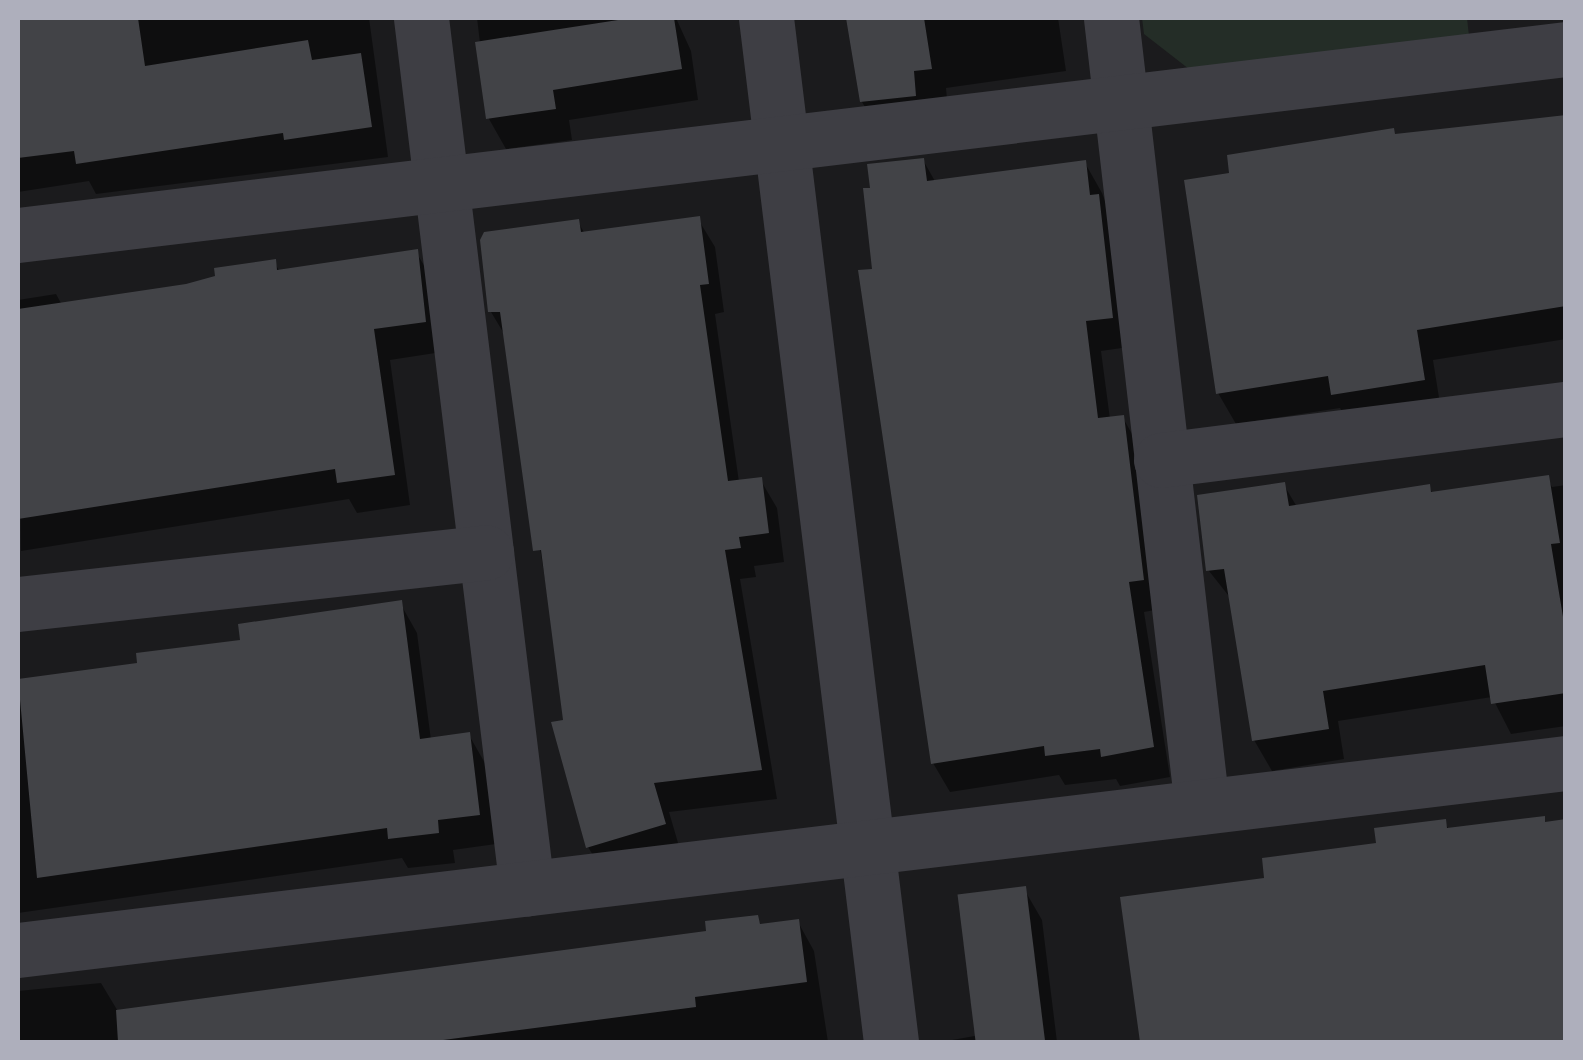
<!DOCTYPE html>
<style>
body{margin:0}
#map{position:relative;width:1583px;height:1060px;overflow:hidden;background:#1b1b1d;font-family:"Roboto Condensed",sans-serif}
div>[style]{position:absolute}
[style*='--x']{left:calc(var(--x)*1px);top:calc(var(--y)*1px);width:calc(var(--w)*1px);rotate:calc(var(--a)*1deg)}
.green>*{inset:0;background:#242d27}
.shadow>*{inset:0;background:#0007}
.building>*{inset:0;background:#424347;transform-origin:0 0}
.minor>*{height:55px;margin:-27.5px;padding:0 27.5px;transform-origin:27.5px;border-radius:27.5px;background:#3e3e44}
span{translate:-50% -50%;white-space:nowrap;text-align:center;line-height:1.15;-webkit-text-stroke:8px #161618;paint-order:stroke}
.frame{position:absolute;inset:0;border:20px solid #aeafbc;pointer-events:none}
</style>
<div id="map">
<div class="green">
<i style="clip-path:polygon(1142px 18px,1467px 18px,1469px 36px,1189px 69px,1144px 34px)"></i>
</div>
<div class="shadow">
<i style="clip-path:polygon(18px 18px,369px 18px,388px 157px,96px 194px,89px 181px,18px 192px)"></i>
<i style="clip-path:polygon(477px 18px,676px 18px,691px 51px,698px 100px,569px 120px,572px 140px,506px 149px,489px 119px)"></i>
<i style="clip-path:polygon(849px 18px,1058px 18px,1066px 71px,946px 88px,947px 99px,880px 132px,862px 102px)"></i>
<i style="clip-path:polygon(1566px 116px,1566px 339px,1433px 360px,1441px 410px,1351px 425px,1340px 408px,1236px 424px,1218px 393px,1396px 137px)"></i>
<i style="clip-path:polygon(923px 160px,936px 183px,1085px 163px,1102px 193px,1115px 226px,1129px 347px,1101px 351px,1110px 419px,1123px 418px,1140px 448px,1160px 609px,1144px 612px,1170px 777px,1120px 786px,1116px 779px,1065px 785px,1059px 775px,950px 792px,933px 763px,875px 271px)"></i>
<i style="clip-path:polygon(698px 219px,715px 247px,724px 312px,715px 314px,739px 482px,760px 479px,777px 508px,784px 562px,754px 566px,756px 577px,740px 579px,777px 799px,669px 812px,681px 853px,605px 875px,588px 847px,506px 337px,491px 312px,578px 222px,585px 234px)"></i>
<i style="clip-path:polygon(416px 252px,434px 282px,442px 352px,390px 360px,410px 505px,357px 513px,349px 499px,21px 551px,18px 300px,56px 294px,62px 305px,187px 287px,274px 262px,280px 272px)"></i>
<i style="clip-path:polygon(1547px 478px,1552px 487px,1566px 485px,1566px 726px,1511px 734px,1492px 697px,1338px 721px,1344px 759px,1272px 771px,1254px 740px,1232px 600px,1209px 571px,1284px 485px,1297px 507px,1429px 486px,1433px 495px)"></i>
<i style="clip-path:polygon(400px 603px,417px 633px,431px 740px,469px 735px,486px 765px,496px 844px,453px 850px,455px 863px,408px 868px,402px 858px,18px 913px,18px 681px,140px 665px)"></i>
<i style="clip-path:polygon(1566px 821px,1566px 1042px,1142px 1042px,1123px 899px,1267px 880px,1444px 822px,1450px 831px)"></i>
<i style="clip-path:polygon(1024px 889px,1042px 920px,1057px 1042px,941px 1042px,980px 1035px)"></i>
<i style="clip-path:polygon(757px 918px,762px 927px,798px 922px,814px 951px,828px 1042px,18px 1042px,18px 991px,101px 983px,119px 1013px,708px 933px)"></i>
</div>
<div class="building">
<i style="clip-path:polygon(18px 18px,138px 18px,145px 66px,308px 40px,312px 60px,361px 53px,372px 127px,284px 140px,283px 133px,76px 164px,74px 151px,18px 158px)"></i>
<i style="clip-path:polygon(631px 18px,674px 18px,682px 69px,553px 90px,556px 109px,486px 119px,475px 42px)"></i>
<i style="clip-path:polygon(846px 18px,924px 18px,932px 69px,914px 71px,916px 96px,860px 102px)"></i>
<i style="clip-path:polygon(1566px 115px,1566px 306px,1417px 330px,1425px 380px,1331px 395px,1328px 376px,1216px 394px,1184px 180px,1229px 173px,1227px 155px,1394px 128px,1395px 134px)"></i>
<i style="clip-path:polygon(924px 158px,927px 181px,1086px 160px,1090px 195px,1099px 194px,1113px 318px,1086px 321px,1098px 418px,1124px 415px,1144px 580px,1129px 582px,1154px 747px,1101px 757px,1100px 749px,1045px 756px,1044px 746px,931px 764px,858px 270px,872px 269px,863px 188px,870px 188px,867px 164px)"></i>
<i style="clip-path:polygon(700px 216px,709px 284px,700px 285px,728px 481px,762px 477px,769px 533px,739px 537px,741px 548px,725px 550px,762px 770px,654px 783px,666px 824px,586px 848px,551px 722px,563px 720px,541px 550px,533px 551px,500px 312px,488px 312px,480px 240px,484px 232px,579px 219px,581px 232px)"></i>
<i style="clip-path:polygon(418px 249px,426px 322px,374px 329px,395px 475px,337px 483px,335px 469px,18px 519px,18px 309px,186px 284px,215px 276px,214px 268px,276px 259px,277px 270px)"></i>
<i style="clip-path:polygon(1549px 475px,1560px 543px,1551px 544px,1566px 635px,1566px 693px,1491px 704px,1485px 665px,1323px 691px,1329px 729px,1252px 741px,1224px 569px,1206px 571px,1197px 495px,1285px 482px,1289px 506px,1430px 484px,1431px 492px)"></i>
<i style="clip-path:polygon(402px 600px,420px 739px,470px 732px,480px 815px,438px 820px,439px 833px,388px 839px,387px 828px,37px 878px,18px 679px,137px 663px,136px 653px,240px 640px,238px 624px)"></i>
<i style="clip-path:polygon(1545px 816px,1545px 822px,1566px 819px,1566px 1042px,1140px 1042px,1120px 897px,1264px 878px,1262px 858px,1376px 843px,1374px 828px,1446px 819px,1447px 828px)"></i>
<i style="left:1026px;top:886px;width:157px;height:69px;rotate:83deg"></i>
<i style="clip-path:polygon(758px 915px,760px 924px,799px 919px,807px 982px,695px 997px,696px 1007px,428px 1042px,118px 1042px,116px 1010px,706px 931px,705px 921px)"></i>
</div>
<div class="minor">
<i style="--x:421;--y:18;--w:877;--a:83.06"></i>
<i style="--x:766;--y:18;--w:1032;--a:83.04"></i>
<i style="--x:1111;--y:18;--w:794;--a:83.42"></i>
<i style="--x:18;--y:235;--w:1559;--a:-6.85"></i>
<i style="--x:1161;--y:460;--w:408;--a:-7.2"></i>
<i style="--x:18;--y:604;--w:471;--a:-6.3"></i>
<i style="--x:18;--y:950;--w:1559;--a:-6.89"></i>
</div>
<div class="frame"></div>
</div>
